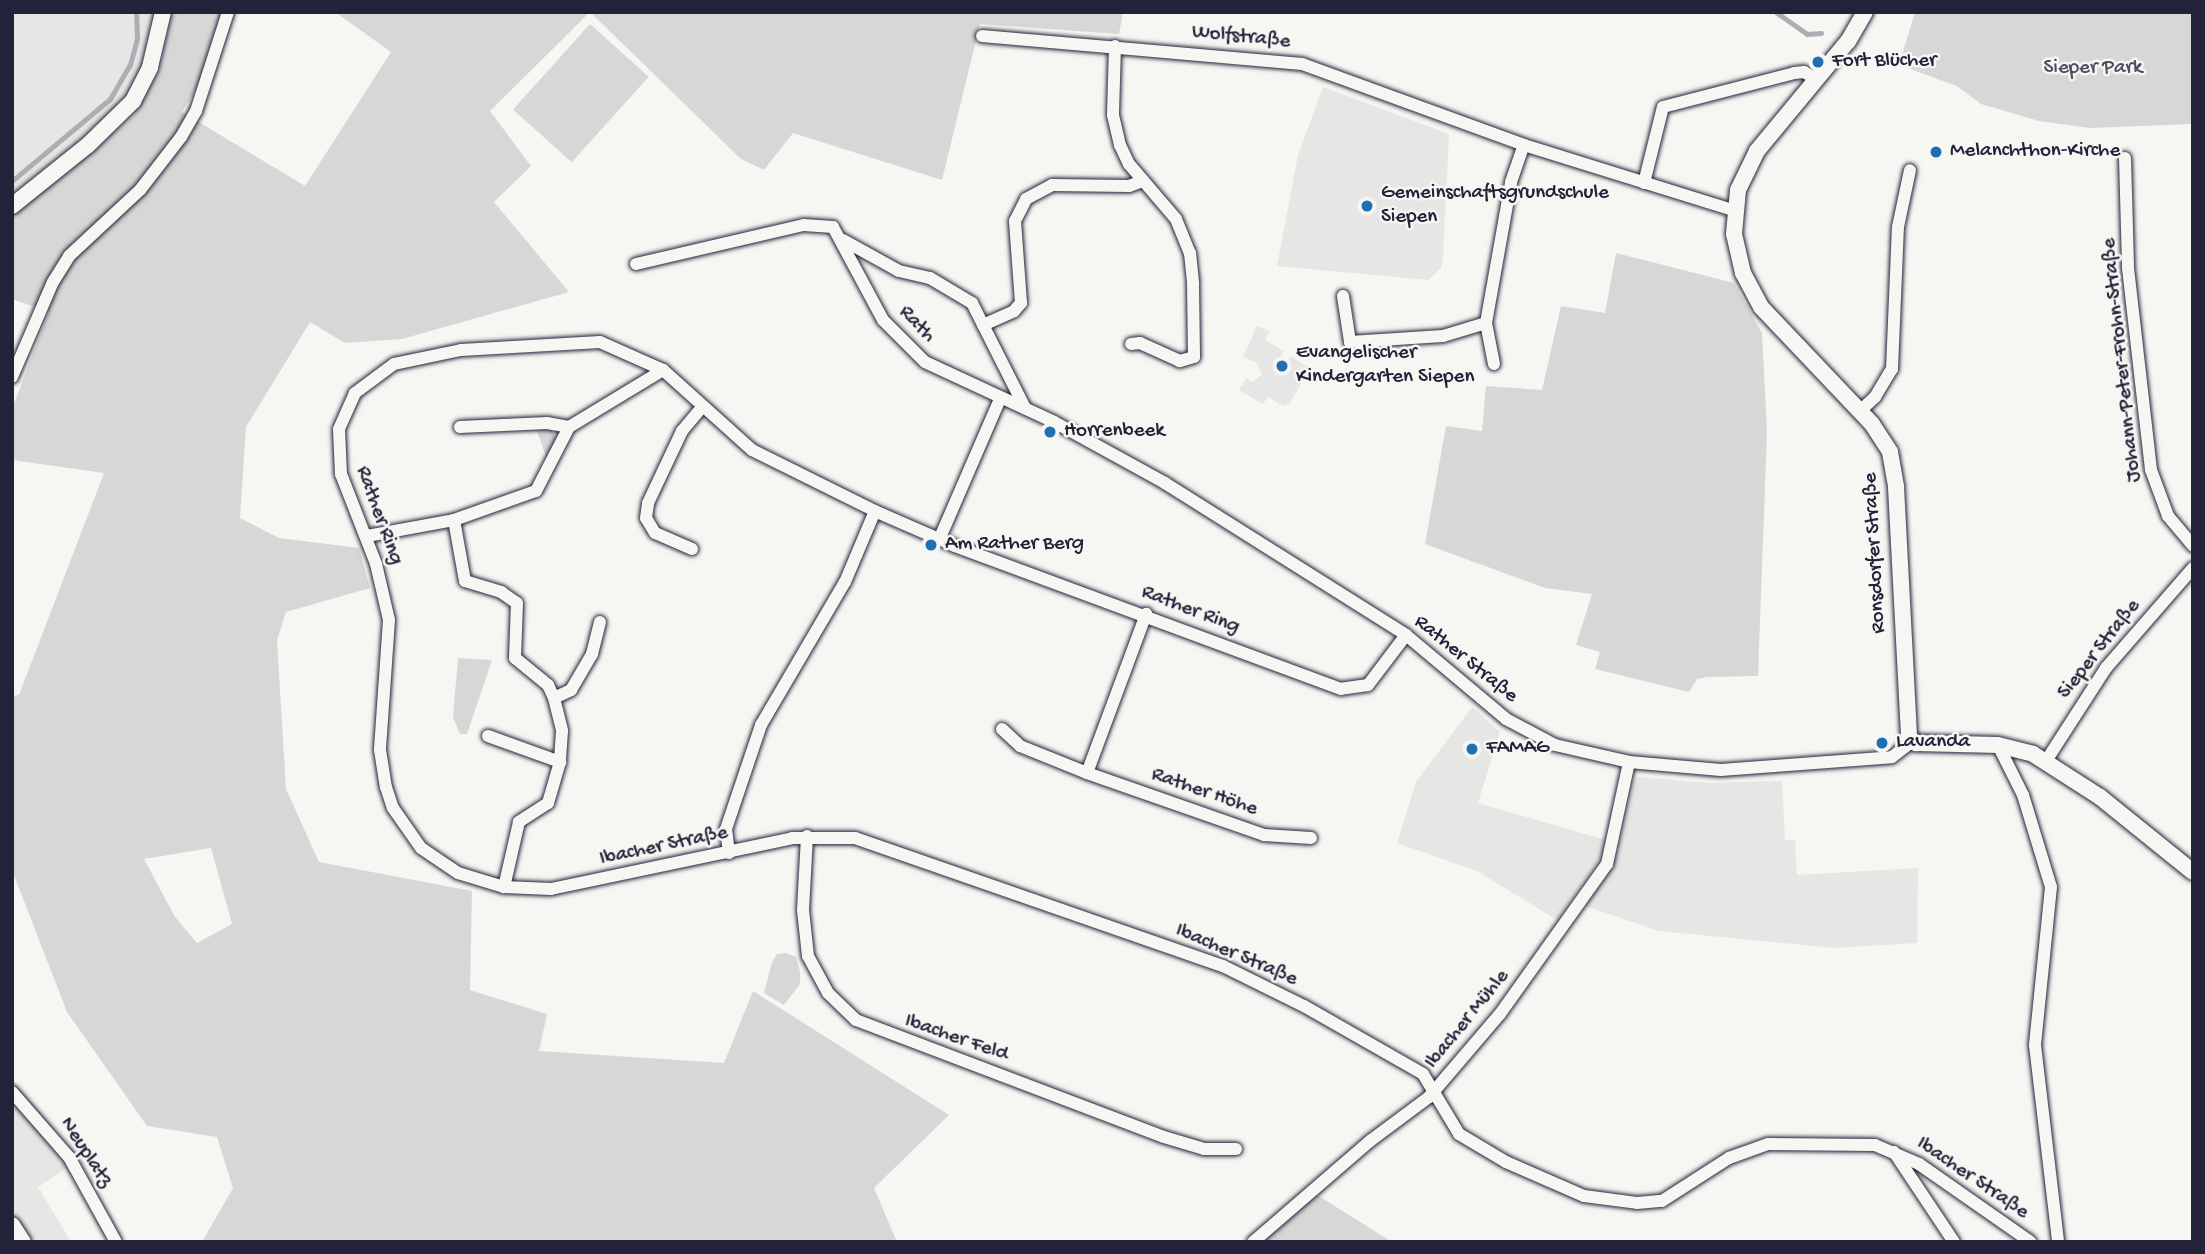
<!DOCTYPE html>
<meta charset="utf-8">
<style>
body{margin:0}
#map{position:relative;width:2205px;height:1254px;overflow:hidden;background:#f6f6f2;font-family:"Gochi Hand",sans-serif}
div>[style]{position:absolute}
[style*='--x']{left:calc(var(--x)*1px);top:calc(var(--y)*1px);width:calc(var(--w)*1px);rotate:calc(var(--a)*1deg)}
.built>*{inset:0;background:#e6e6e4}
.green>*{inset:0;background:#d7d7d7;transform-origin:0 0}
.stream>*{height:4.5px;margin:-2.25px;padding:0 2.25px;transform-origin:2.25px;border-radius:2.25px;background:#adadb3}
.roads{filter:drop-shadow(0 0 2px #22223b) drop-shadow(0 0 2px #22223b)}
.minor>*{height:12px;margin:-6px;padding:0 6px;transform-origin:6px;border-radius:6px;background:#f6f6f2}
.secondary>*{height:16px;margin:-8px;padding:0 8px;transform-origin:8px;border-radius:8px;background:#f6f6f2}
.dots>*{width:19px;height:19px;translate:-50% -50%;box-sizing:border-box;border:4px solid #f6f6f2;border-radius:50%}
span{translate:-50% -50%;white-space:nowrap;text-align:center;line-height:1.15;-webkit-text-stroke:5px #f6f6f2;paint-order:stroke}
.street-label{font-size:21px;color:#22223b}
.poi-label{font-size:21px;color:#22223b}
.left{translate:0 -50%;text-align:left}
.park-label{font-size:21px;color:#4f4f62}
.frame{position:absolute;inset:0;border:14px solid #22223b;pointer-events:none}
</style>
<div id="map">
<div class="built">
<i style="clip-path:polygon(12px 12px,172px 12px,160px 70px,133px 117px,12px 216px)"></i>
<i style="clip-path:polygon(1323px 87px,1449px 134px,1443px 258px,1441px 268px,1428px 280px,1277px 266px,1298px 155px)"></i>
<i style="clip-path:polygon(1257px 326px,1270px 331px,1265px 340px,1284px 351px,1281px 356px,1288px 360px,1290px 356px,1310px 368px,1290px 403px,1283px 406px,1268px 397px,1263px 404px,1239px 390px,1246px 378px,1253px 382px,1262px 374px,1256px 362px,1243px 357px)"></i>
<i style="clip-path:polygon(1472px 707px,1500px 732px,1478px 803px,1606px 840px,1599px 861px,1557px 920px,1477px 871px,1397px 843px,1416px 782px)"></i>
<i style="clip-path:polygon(1638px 777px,1711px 783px,1782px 781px,1785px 840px,1795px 840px,1797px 875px,1918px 868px,1917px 943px,1834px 948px,1659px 931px,1585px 906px,1617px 856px,1634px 781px)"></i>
<i style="clip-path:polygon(12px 1079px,80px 1159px,38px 1187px,71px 1242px,12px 1242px)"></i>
</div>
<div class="green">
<i style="clip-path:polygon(evenodd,172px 12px,225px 12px,216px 56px,182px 112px,305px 186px,391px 52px,335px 12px,1123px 12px,1119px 34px,980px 24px,942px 180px,793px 133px,764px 170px,741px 159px,590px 12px,490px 111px,531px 166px,494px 202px,569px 292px,402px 339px,345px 343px,310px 322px,246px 427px,240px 518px,279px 538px,359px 548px,370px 588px,286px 612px,277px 640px,286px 789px,319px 862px,472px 891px,470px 990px,547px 1014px,539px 1051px,724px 1063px,753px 991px,949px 1115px,874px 1188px,897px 1242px,202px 1242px,233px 1188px,217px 1137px,147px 1126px,67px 1012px,12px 870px,12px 696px,19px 695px,104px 473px,12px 460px,12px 409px,49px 312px,12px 299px,12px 216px,133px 117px,160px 70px,172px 12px,211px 848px,232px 924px,197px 943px,175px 917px,144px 859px,211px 848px)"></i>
<i style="clip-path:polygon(1915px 12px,2193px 12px,2193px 124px,2090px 128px,2039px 121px,1981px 104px,1957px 86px,1899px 65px)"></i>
<i style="left:590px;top:24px;width:79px;height:115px;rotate:42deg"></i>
<i style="clip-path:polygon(1616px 253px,1734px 283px,1762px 333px,1767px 431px,1758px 676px,1707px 677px,1697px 679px,1689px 692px,1595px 669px,1600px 652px,1576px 645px,1592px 594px,1545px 588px,1425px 544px,1446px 426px,1482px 431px,1486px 386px,1542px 390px,1561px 306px,1605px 313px)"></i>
<i style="clip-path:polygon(536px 428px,550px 428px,558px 440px,547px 459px)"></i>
<i style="clip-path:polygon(458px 658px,492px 660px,467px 734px,460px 734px,453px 717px)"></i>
<i style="clip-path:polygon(786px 953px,796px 957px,800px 972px,800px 984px,784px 1005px,764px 993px,772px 962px,777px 954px)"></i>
<i style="clip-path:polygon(1317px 1195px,1392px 1242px,1256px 1242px)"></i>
</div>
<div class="stream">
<i style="--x:1776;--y:12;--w:38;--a:35"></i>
<i style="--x:1807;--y:34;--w:14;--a:-4"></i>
<i style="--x:12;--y:181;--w:128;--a:-39.9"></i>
<i style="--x:110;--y:99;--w:39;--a:-60"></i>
<i style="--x:130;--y:65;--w:28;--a:-75"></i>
<i style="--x:137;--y:38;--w:26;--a:-92"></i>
</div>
<div class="roads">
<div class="minor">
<i style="--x:982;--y:36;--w:321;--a:5"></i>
<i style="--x:1302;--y:64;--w:236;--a:20"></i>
<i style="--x:1524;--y:145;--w:219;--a:17.3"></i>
<i style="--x:1115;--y:46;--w:69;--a:91.7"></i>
<i style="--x:1113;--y:115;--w:31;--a:77"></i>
<i style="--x:1120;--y:145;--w:21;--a:65"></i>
<i style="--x:1129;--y:164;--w:72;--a:49.5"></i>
<i style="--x:1176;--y:219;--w:37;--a:68"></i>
<i style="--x:1190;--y:253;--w:31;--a:84"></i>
<i style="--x:1193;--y:284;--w:73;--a:89.2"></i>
<i style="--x:1194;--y:357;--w:15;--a:164"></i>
<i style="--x:1180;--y:361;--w:44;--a:-155.8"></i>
<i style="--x:1140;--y:343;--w:9;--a:174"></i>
<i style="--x:2125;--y:158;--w:110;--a:88.4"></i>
<i style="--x:2128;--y:268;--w:203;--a:83.5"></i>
<i style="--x:2151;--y:470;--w:49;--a:69.7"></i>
<i style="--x:2168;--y:516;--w:39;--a:50"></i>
<i style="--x:1644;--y:183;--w:78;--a:-76"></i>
<i style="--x:1663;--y:107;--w:135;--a:-14.5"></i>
<i style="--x:1794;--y:73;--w:10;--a:-6"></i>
<i style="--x:1804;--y:72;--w:14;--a:30"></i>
<i style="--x:843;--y:240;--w:64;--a:29"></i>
<i style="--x:899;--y:271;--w:32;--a:13"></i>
<i style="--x:930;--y:278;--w:49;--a:30.8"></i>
<i style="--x:972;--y:303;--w:118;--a:63.2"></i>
<i style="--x:636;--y:264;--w:172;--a:-13.1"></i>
<i style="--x:804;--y:225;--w:29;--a:4"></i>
<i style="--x:833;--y:227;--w:106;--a:61.7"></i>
<i style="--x:883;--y:320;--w:59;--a:45"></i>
<i style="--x:925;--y:362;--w:142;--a:24.9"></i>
<i style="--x:1054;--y:422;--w:127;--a:28.8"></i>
<i style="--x:1165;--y:483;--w:285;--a:32.2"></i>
<i style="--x:1406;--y:635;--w:131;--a:40"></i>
<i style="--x:1506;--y:719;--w:55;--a:28"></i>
<i style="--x:1555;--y:745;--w:76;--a:12.9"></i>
<i style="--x:1629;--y:762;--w:92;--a:5"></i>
<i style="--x:1721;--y:770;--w:171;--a:-4.3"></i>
<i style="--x:1892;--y:757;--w:24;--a:-38"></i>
<i style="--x:1343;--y:296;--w:47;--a:81.3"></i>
<i style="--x:1350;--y:342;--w:93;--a:-3.7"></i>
<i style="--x:1443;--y:336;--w:45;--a:-16.8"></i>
<i style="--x:983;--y:325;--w:34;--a:-24"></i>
<i style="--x:1014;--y:311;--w:11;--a:-49"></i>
<i style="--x:1021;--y:303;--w:82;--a:-94.2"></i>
<i style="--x:1015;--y:221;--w:25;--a:-63"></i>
<i style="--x:1026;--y:199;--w:30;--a:-28"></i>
<i style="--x:1052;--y:185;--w:77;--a:0.7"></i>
<i style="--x:1129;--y:186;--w:15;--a:-20"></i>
<i style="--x:1494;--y:364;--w:42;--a:-101"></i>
<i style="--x:1486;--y:323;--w:143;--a:-79.9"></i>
<i style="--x:1511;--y:182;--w:39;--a:-71"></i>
<i style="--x:12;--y:377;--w:103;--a:-66.7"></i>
<i style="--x:53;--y:282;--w:31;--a:-58"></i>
<i style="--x:69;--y:256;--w:97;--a:-42.9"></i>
<i style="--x:140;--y:190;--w:67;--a:-52.3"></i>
<i style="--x:181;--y:137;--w:30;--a:-60"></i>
<i style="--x:196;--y:111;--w:104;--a:-72.1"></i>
<i style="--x:1860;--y:411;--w:21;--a:-43"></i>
<i style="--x:1875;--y:397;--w:33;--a:-59"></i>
<i style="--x:1892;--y:369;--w:142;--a:-87.6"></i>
<i style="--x:1898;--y:227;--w:58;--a:-78.1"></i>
<i style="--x:460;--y:427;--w:87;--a:-2.6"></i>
<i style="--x:547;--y:423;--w:22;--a:10"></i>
<i style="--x:454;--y:520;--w:87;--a:-19.5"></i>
<i style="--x:536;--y:491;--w:72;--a:-62.7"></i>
<i style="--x:569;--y:427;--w:110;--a:-31.2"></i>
<i style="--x:367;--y:536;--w:88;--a:-10.4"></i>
<i style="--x:454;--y:520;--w:62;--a:79.8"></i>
<i style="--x:465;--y:581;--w:38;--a:17"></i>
<i style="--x:501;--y:592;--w:19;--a:35"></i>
<i style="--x:517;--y:603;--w:55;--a:92.1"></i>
<i style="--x:515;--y:658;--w:43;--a:39.3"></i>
<i style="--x:548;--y:685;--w:14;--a:65"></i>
<i style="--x:554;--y:698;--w:34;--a:76"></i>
<i style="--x:562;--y:731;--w:31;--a:94"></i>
<i style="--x:939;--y:540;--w:154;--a:-66.6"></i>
<i style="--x:692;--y:549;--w:40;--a:-156.6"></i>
<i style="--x:655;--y:533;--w:17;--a:-121"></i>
<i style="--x:646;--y:518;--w:15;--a:-82"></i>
<i style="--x:648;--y:503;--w:80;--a:-64.7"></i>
<i style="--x:682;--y:431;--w:31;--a:-50"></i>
<i style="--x:1406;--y:635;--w:63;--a:127.2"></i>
<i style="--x:1368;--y:685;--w:27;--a:172"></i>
<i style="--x:1341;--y:689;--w:412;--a:-159.7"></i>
<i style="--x:955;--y:546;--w:87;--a:-156.4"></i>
<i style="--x:875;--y:511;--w:137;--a:-153.6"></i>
<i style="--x:752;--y:450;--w:120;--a:-138"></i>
<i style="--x:663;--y:370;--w:69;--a:-156"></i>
<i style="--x:600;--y:342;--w:139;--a:176.7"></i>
<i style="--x:461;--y:350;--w:68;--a:168.2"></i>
<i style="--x:394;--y:364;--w:49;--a:143.4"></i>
<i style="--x:355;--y:393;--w:39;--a:114"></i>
<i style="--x:339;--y:429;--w:45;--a:87.5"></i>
<i style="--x:341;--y:474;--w:97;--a:68.7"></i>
<i style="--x:376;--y:564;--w:57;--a:76.9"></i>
<i style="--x:389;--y:620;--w:130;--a:94"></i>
<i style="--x:380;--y:750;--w:37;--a:81"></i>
<i style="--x:386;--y:787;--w:22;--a:72"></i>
<i style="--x:393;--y:808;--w:49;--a:55"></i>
<i style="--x:421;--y:848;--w:45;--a:34"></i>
<i style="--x:458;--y:873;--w:48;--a:16.9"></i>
<i style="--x:504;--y:887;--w:47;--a:2.4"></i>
<i style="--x:551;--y:889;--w:246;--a:-11.9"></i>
<i style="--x:792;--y:838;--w:63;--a:0"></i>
<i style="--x:855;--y:838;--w:390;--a:19.2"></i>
<i style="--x:1223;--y:966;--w:90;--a:26.3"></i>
<i style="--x:1304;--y:1006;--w:137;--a:29.7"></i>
<i style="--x:1423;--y:1074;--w:70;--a:59"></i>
<i style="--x:1459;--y:1134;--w:55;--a:30.8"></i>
<i style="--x:1506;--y:1162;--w:85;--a:23.6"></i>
<i style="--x:1584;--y:1196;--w:53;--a:7.5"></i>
<i style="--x:1637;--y:1203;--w:25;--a:-5"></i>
<i style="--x:1662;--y:1201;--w:80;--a:-32.7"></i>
<i style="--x:1729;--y:1158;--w:41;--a:-19.7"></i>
<i style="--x:1768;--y:1144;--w:107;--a:0.5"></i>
<i style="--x:1875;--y:1145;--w:48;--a:23.4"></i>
<i style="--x:1919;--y:1164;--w:136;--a:34.9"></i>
<i style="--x:554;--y:698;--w:19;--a:-25"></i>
<i style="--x:571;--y:690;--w:42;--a:-59.7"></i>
<i style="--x:592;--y:654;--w:33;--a:-76"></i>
<i style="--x:1002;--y:729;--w:25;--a:43"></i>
<i style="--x:1020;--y:746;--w:72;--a:21.9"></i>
<i style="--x:1087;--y:773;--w:170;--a:-69.6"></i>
<i style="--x:488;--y:736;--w:77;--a:19.9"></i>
<i style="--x:560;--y:762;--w:43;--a:106.3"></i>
<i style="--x:548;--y:803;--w:35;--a:147"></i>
<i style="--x:519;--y:822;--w:67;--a:103"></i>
<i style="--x:1998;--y:745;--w:56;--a:63.4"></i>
<i style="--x:2023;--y:795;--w:96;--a:73.1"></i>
<i style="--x:2051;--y:887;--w:159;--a:95.8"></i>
<i style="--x:2035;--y:1045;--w:198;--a:83.3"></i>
<i style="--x:2046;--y:761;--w:111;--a:-57.2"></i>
<i style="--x:2106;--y:668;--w:133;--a:-49"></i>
<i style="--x:1087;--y:773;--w:188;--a:19.3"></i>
<i style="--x:1264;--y:835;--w:47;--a:3.7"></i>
<i style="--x:807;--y:836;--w:74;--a:93.1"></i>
<i style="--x:803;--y:910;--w:46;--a:83.8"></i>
<i style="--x:808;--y:956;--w:42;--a:61.6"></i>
<i style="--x:828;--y:993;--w:39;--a:44"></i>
<i style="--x:856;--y:1020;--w:329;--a:20.8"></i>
<i style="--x:1164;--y:1137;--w:42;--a:16.7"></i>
<i style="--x:1204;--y:1149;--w:32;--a:0"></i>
<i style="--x:729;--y:853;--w:24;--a:-97"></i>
<i style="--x:726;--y:829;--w:110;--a:-71.4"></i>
<i style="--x:761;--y:725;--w:166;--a:-59.6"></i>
<i style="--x:845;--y:582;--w:77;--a:-67.1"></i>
<i style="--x:12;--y:1092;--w:86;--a:48.8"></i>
<i style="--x:69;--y:1157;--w:97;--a:61.1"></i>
<i style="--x:1894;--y:1152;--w:108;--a:56.3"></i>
<i style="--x:1253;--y:1242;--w:155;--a:-40.8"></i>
<i style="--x:1370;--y:1141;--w:74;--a:-36.7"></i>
<i style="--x:1429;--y:1097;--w:109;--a:-49.5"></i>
<i style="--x:1500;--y:1014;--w:184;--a:-54.5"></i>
<i style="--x:1607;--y:864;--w:104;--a:-77.8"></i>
</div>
<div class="secondary">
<i style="--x:1865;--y:12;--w:34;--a:120"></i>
<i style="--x:1848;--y:41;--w:143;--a:129.6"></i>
<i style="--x:1757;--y:151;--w:43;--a:116"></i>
<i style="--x:1738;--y:190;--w:44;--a:95.2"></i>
<i style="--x:1734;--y:234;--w:40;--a:77"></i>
<i style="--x:1743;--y:273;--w:38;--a:62"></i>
<i style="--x:1761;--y:307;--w:161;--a:46.5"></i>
<i style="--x:1872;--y:424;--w:33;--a:57"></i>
<i style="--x:1890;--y:452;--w:36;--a:80"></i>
<i style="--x:1896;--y:487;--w:251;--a:87"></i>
<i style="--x:1909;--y:738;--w:9;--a:36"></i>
<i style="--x:1916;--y:743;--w:82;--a:1.4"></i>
<i style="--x:1998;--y:745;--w:36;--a:14"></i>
<i style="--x:2033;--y:754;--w:80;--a:32.7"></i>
<i style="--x:2100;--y:797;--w:119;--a:38.9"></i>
<i style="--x:12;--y:206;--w:97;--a:-38.8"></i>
<i style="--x:88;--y:145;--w:63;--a:-44.4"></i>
<i style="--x:133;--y:101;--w:38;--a:-63"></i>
<i style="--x:150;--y:67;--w:57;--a:-76.7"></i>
<i style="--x:12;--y:1225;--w:20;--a:57"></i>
</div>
</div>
<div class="dots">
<i style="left:1818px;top:62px;background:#1f6fb2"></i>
<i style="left:1936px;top:152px;background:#1f6fb2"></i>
<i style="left:1367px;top:206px;background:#1f6fb2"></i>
<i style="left:1282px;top:366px;background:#1f6fb2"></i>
<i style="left:1050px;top:432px;background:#1f6fb2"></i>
<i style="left:931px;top:545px;background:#1f6fb2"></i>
<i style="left:1882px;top:743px;background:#1f6fb2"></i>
<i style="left:1472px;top:749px;background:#1f6fb2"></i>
</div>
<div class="street-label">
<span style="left:1241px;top:38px;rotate:6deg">Wolfstraße</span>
<span style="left:916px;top:325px;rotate:46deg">Rath</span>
<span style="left:2123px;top:360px;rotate:-96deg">Johann-Peter-Frohn-Straße</span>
<span style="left:378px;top:516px;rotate:70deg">Rather Ring</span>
<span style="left:1876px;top:553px;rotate:-93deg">Ronsdorfer Straße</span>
<span style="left:1190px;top:611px;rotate:21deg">Rather Ring</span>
<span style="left:2100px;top:650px;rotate:-52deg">Sieper Straße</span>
<span style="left:1465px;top:660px;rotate:39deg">Rather Straße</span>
<span style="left:1204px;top:793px;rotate:19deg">Rather Höhe</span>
<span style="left:664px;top:847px;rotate:-12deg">Ibacher Straße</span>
<span style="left:1236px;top:956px;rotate:23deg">Ibacher Straße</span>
<span style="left:1468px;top:1020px;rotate:-51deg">Ibacher Mühle</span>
<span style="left:956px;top:1039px;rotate:19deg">Ibacher Feld</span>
<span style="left:85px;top:1153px;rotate:57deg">Neuplatz</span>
<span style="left:1972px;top:1179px;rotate:34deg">Ibacher Straße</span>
</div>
<div class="poi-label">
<span class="left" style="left:1832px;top:62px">Fort Blücher</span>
<span class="left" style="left:1950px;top:152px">Melanchthon-Kirche</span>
<span class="left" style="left:1381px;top:206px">Gemeinschaftsgrundschule<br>Siepen</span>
<span class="left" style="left:1296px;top:366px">Evangelischer<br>Kindergarten Siepen</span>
<span class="left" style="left:1064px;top:432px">Horrenbeek</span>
<span class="left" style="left:945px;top:545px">Am Rather Berg</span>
<span class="left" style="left:1896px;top:743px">Lavanda</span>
<span class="left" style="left:1486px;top:749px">FAMAG</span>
</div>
<div class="park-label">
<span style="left:2093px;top:69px">Sieper Park</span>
</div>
<div class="frame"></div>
</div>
